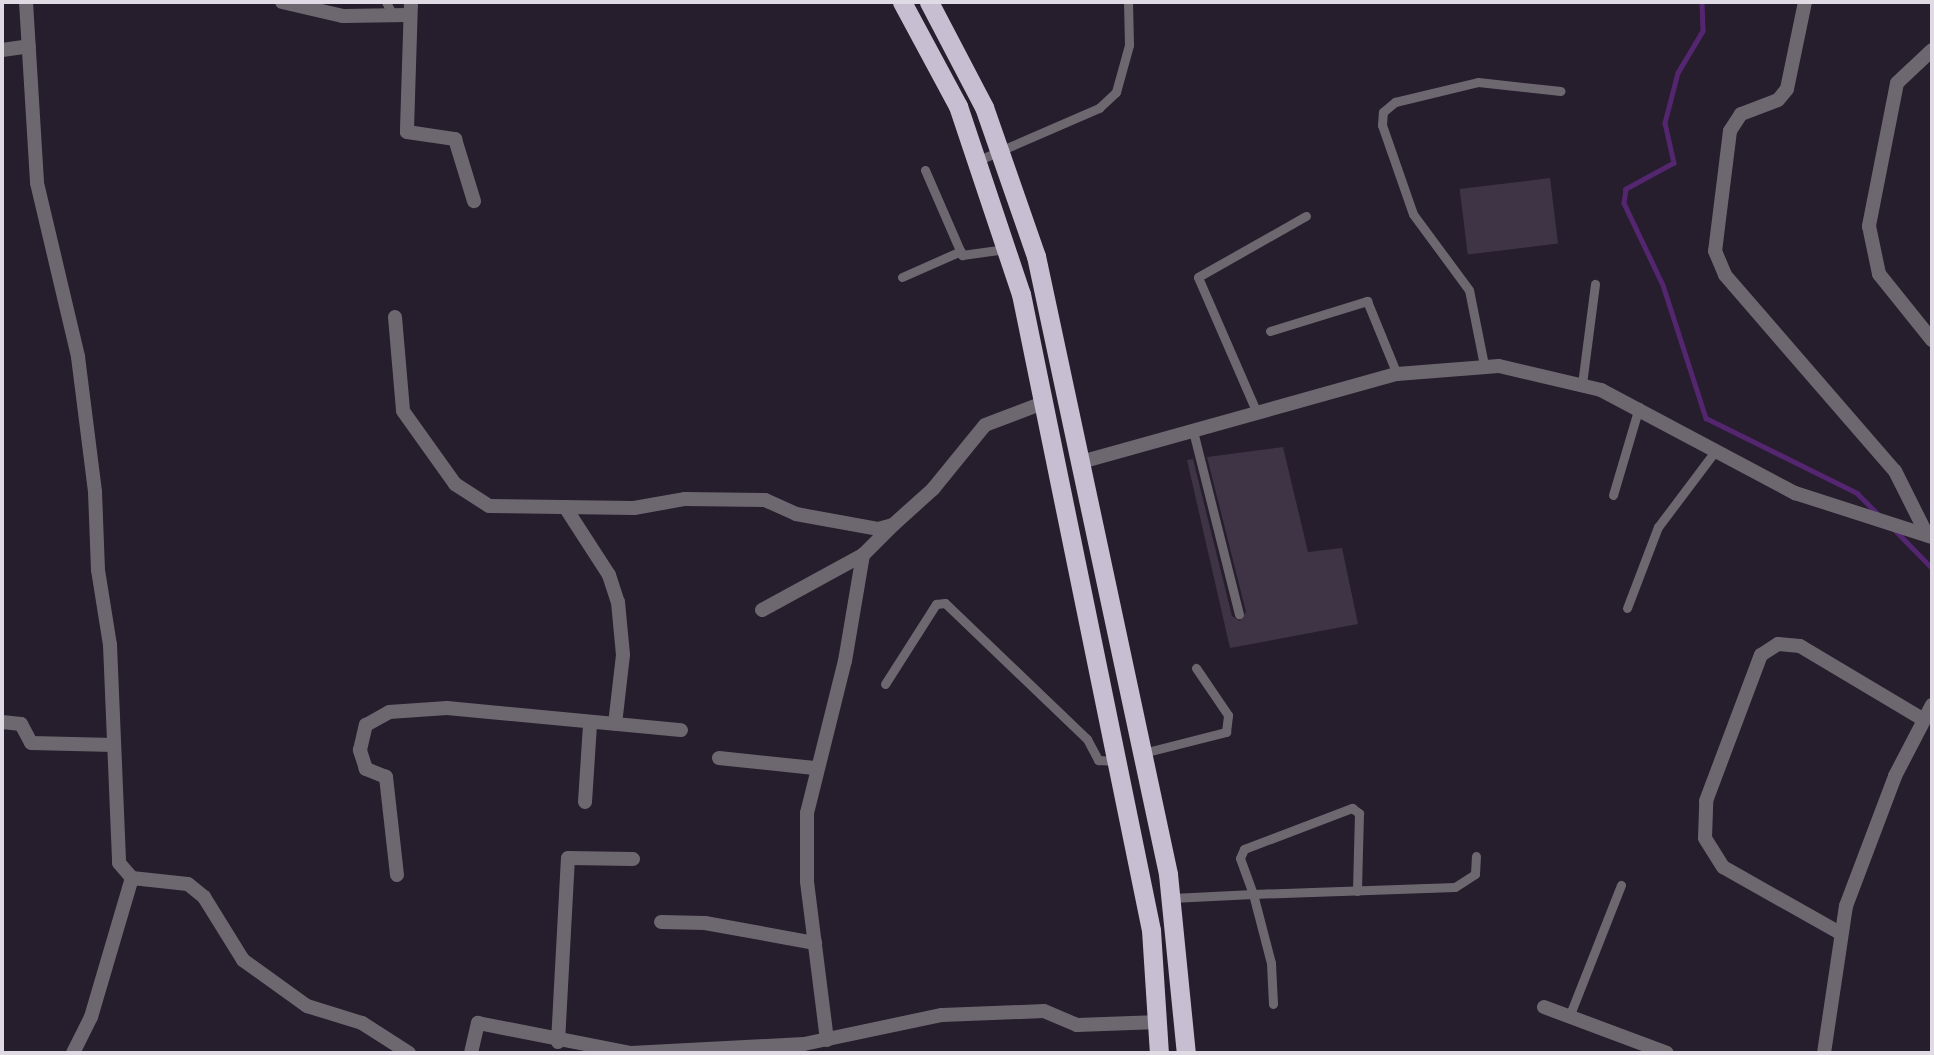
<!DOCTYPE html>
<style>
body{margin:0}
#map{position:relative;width:1934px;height:1055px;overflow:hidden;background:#261d2d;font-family:Helvetica,sans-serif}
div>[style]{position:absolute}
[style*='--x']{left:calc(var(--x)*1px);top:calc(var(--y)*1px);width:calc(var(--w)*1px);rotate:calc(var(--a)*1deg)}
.stream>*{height:4.5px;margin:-2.25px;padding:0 2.25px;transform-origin:2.25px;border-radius:2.25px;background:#53266f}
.building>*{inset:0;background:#3e3445;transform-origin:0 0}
.service>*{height:9px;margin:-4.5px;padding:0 4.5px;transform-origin:4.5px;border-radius:4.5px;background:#6d6870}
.minor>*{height:14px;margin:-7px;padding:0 7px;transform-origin:7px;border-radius:7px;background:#6d6870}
.tertiary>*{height:14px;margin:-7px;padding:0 7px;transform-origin:7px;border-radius:7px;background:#6d6870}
.trunk>*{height:19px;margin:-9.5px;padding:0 9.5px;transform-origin:9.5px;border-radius:9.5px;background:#c8bed1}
span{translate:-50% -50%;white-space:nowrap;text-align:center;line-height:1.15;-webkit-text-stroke:6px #0d0910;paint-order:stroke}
.frame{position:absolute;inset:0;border:4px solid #e0dae5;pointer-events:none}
</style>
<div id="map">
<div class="stream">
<i style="--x:1702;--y:2;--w:29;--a:88"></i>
<i style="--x:1703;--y:31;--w:49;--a:120.8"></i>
<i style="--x:1678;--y:73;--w:52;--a:104.6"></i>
<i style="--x:1665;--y:123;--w:41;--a:77.3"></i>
<i style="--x:1674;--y:163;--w:55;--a:151.6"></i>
<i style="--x:1626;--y:189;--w:14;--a:98"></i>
<i style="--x:1624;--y:203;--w:91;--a:64.6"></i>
<i style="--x:1663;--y:285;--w:140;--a:72.1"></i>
<i style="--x:1706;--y:418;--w:169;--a:26.4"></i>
<i style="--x:1857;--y:493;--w:31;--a:45"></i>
<i style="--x:1896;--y:531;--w:52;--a:45.8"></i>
</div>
<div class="building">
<i style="left:1550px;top:178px;width:66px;height:91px;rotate:83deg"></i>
<i style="clip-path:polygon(1283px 447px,1308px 552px,1342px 548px,1358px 624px,1230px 648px,1187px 460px,1193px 459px,1232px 616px,1240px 621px,1246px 612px,1207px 457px)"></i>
</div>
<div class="service">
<i style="--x:386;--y:2;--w:15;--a:62"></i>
<i style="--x:979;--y:160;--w:131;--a:-23.4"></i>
<i style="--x:1099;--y:108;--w:23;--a:-43"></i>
<i style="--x:1116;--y:92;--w:49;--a:-74.5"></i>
<i style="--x:1129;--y:45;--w:43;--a:-91.3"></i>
<i style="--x:925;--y:170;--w:93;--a:66.5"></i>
<i style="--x:962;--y:255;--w:44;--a:-7.8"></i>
<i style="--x:902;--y:277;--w:64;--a:-23.8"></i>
<i style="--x:1270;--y:331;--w:102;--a:-17.2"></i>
<i style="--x:1367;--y:301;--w:79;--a:67.7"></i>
<i style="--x:1484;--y:365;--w:76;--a:-101.3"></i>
<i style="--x:1469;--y:290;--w:94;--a:-126.4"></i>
<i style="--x:1413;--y:214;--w:94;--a:-109.2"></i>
<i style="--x:1382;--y:125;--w:13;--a:-86"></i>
<i style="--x:1383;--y:112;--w:16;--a:-40"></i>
<i style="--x:1395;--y:102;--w:85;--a:-13.5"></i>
<i style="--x:1478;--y:82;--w:83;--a:6.2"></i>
<i style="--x:1582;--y:384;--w:101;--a:-82.6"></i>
<i style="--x:1257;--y:413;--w:148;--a:-113.5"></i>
<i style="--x:1198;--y:277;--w:124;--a:-29.5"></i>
<i style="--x:1193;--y:431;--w:189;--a:75.9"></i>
<i style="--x:1613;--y:495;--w:92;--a:-73.5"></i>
<i style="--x:1627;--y:608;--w:87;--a:-69.1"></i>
<i style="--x:1658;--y:527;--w:96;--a:-53"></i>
<i style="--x:885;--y:684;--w:95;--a:-57.5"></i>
<i style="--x:936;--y:604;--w:9;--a:-6"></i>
<i style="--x:945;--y:603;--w:197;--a:43.8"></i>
<i style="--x:1087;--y:739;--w:24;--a:62"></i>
<i style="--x:1098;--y:760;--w:18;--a:3"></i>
<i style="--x:1143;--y:753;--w:86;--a:-14.2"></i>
<i style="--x:1226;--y:732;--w:17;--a:-83"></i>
<i style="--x:1228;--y:715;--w:57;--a:-124.2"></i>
<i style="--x:1172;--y:898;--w:81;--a:-2.8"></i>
<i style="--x:1253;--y:894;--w:38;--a:-110"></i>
<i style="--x:1240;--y:858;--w:10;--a:-66"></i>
<i style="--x:1244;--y:849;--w:116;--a:-20.8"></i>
<i style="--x:1352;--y:808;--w:9;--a:36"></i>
<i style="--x:1359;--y:813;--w:78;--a:91.5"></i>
<i style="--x:1273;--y:1004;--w:41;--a:-92.8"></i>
<i style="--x:1271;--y:963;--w:71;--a:-104.6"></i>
<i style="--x:1253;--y:894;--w:202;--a:-2"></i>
<i style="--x:1455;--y:887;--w:24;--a:-33"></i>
<i style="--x:1475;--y:874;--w:18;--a:-87"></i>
<i style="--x:1569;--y:1017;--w:142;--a:-68.5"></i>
</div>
<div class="minor">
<i style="--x:26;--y:2;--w:181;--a:86.5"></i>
<i style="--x:37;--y:183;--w:179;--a:76.7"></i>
<i style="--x:78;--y:357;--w:136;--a:82.8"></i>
<i style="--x:95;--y:492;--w:78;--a:87.8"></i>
<i style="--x:98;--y:570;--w:76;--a:80.9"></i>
<i style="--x:110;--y:645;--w:218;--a:87.6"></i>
<i style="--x:119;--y:863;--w:20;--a:49"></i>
<i style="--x:132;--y:878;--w:56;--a:6.1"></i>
<i style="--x:188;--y:884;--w:21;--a:39"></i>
<i style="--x:204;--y:897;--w:74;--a:58.2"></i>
<i style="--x:243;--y:960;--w:79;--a:35.7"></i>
<i style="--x:307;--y:1006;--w:58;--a:17.2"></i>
<i style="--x:362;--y:1023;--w:56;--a:32.6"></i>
<i style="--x:282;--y:2;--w:63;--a:12.9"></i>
<i style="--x:343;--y:16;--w:64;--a:-0.9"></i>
<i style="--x:411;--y:2;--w:130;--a:91.8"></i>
<i style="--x:407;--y:132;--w:49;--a:8.3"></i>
<i style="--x:455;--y:139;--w:65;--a:73"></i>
<i style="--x:1805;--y:2;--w:89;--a:101.7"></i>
<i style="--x:1787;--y:89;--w:14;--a:129"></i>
<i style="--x:1778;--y:100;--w:40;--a:159"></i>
<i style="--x:1741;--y:114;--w:20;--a:123"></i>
<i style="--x:1730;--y:131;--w:121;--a:97.1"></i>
<i style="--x:1715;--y:251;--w:26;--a:67"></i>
<i style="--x:1725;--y:275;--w:259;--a:49.1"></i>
<i style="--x:1895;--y:471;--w:72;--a:63.4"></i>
<i style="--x:2;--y:50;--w:27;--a:-8"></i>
<i style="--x:395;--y:317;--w:94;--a:85.1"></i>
<i style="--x:403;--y:411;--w:90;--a:54.5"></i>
<i style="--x:455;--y:484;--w:40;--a:32.9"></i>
<i style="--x:489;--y:506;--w:145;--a:0.8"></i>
<i style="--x:634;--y:508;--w:52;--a:-10"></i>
<i style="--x:685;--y:499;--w:80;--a:0.7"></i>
<i style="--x:765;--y:500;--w:34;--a:24"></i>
<i style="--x:796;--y:514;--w:83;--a:10.4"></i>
<i style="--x:878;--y:529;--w:16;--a:-15"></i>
<i style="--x:893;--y:525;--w:54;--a:-42"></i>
<i style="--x:933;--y:489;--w:82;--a:-50.9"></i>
<i style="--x:985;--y:425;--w:62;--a:-20.8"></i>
<i style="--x:565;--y:507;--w:81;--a:57.1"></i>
<i style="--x:609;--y:575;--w:28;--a:72"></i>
<i style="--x:618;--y:602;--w:53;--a:84.6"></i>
<i style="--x:623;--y:655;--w:69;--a:96.6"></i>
<i style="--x:762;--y:610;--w:115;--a:-28.6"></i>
<i style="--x:863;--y:555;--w:41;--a:-45"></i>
<i style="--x:2;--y:722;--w:19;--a:6"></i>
<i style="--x:21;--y:724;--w:21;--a:62"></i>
<i style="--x:31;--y:743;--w:83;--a:1.4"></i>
<i style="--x:719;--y:758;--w:96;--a:6"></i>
<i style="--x:585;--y:802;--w:77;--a:-86.3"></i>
<i style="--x:397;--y:875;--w:99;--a:-96.4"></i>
<i style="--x:386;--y:777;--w:22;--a:-158"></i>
<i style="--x:366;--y:769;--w:20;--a:-108"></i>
<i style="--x:360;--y:750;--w:26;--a:-77"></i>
<i style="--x:366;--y:725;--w:26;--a:-29"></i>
<i style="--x:389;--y:712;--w:58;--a:-3.9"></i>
<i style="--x:447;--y:708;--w:235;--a:5.4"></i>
<i style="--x:661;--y:922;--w:44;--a:1.3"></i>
<i style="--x:705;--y:923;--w:112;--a:10.3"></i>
<i style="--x:1840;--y:933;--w:134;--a:-150.6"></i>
<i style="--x:1723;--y:867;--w:34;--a:-122"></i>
<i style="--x:1705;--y:838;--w:37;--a:-88"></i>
<i style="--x:1706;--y:801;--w:156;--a:-69.4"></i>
<i style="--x:1761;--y:655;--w:20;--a:-33"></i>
<i style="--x:1778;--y:644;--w:22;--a:5"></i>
<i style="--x:1800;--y:646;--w:144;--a:30.8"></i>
<i style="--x:1544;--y:1007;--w:131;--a:20.5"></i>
<i style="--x:827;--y:1040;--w:160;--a:-97.2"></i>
<i style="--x:807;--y:881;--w:68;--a:-90"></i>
<i style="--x:807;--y:813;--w:157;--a:-76"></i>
<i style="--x:845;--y:661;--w:108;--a:-80.4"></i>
<i style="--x:558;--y:1042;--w:184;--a:-86.9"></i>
<i style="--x:568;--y:858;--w:65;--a:0.9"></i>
<i style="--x:73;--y:1053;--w:40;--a:-63.4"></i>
<i style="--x:91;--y:1017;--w:145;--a:-73.6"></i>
<i style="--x:471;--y:1053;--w:31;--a:-77"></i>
<i style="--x:478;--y:1023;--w:156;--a:11.1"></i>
<i style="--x:631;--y:1053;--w:173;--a:-3"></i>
<i style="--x:804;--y:1044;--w:141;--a:-11.9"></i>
<i style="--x:942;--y:1015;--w:102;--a:-2.2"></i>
<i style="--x:1044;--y:1011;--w:36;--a:23"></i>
<i style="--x:1077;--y:1025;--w:82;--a:-2.1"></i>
<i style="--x:1824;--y:1053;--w:149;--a:-81.5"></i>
<i style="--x:1846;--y:906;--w:139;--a:-69.3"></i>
<i style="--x:1895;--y:776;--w:80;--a:-62.5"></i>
</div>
<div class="tertiary">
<i style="--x:1932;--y:50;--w:48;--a:136.7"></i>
<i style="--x:1897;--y:83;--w:146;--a:101.1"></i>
<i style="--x:1869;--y:226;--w:49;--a:78.2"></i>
<i style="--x:1879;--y:274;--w:85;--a:51.2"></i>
<i style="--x:1081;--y:462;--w:328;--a:-15.6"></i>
<i style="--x:1397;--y:374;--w:102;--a:-4.5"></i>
<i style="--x:1499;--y:366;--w:105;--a:13.2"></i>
<i style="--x:1601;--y:390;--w:220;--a:28"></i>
<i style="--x:1795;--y:493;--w:144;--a:17.8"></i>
</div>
<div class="trunk">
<i style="--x:902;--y:2;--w:118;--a:61.7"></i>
<i style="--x:958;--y:106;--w:198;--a:71.5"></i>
<i style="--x:1021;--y:294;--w:649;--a:78.45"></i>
<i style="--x:1151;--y:930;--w:123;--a:86.3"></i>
<i style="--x:929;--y:2;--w:119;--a:62.4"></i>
<i style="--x:984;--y:107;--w:158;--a:70.8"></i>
<i style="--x:1036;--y:256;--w:632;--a:77.94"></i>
<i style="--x:1168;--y:874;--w:180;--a:84.3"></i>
</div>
<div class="frame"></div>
</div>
